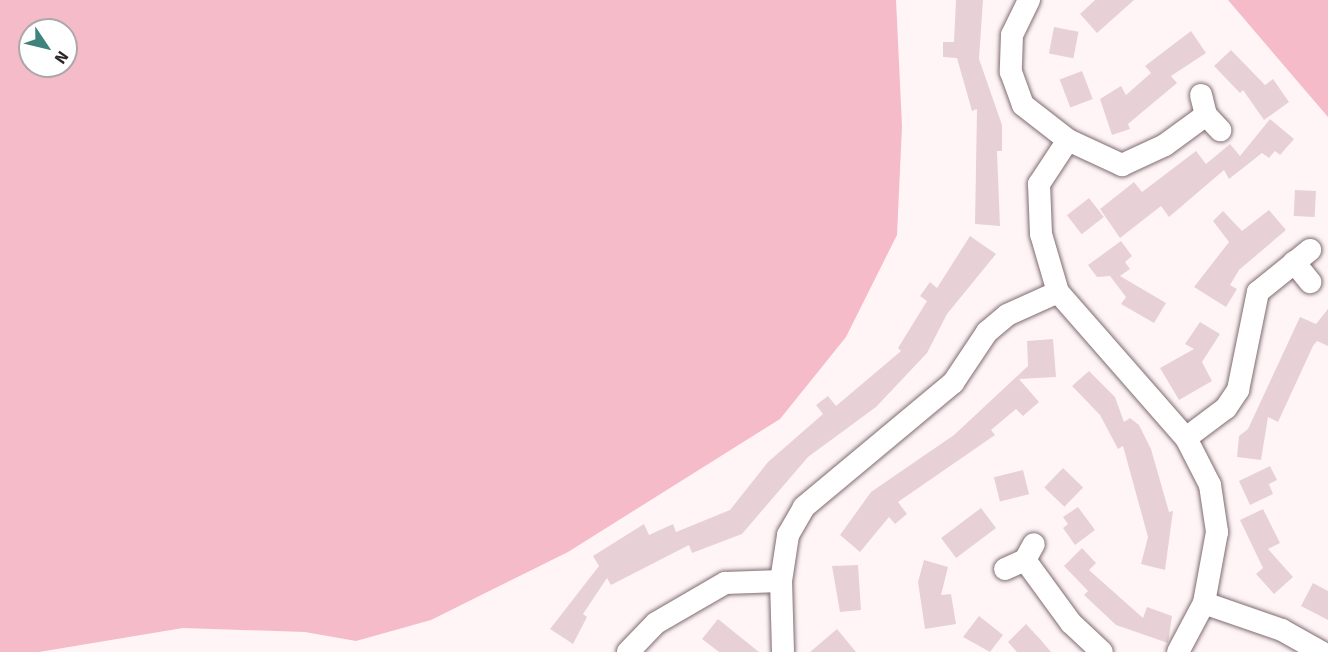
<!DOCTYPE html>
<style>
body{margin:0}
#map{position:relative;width:1328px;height:652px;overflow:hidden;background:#fff5f7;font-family:Signika,sans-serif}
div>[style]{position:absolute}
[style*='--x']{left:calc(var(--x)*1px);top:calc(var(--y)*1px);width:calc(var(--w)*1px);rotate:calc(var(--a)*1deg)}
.green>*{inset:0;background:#f5bbc9}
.building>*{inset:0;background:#e7d1d6;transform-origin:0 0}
.roads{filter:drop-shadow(0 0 2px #7f6b70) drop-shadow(0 0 2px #7f6b70)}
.minor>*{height:22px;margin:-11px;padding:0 11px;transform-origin:11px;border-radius:11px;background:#fff}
span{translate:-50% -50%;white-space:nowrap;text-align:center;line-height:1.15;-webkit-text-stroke:4.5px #fff;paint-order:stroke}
.north{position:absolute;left:18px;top:18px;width:60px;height:60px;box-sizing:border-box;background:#fff;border:2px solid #aba8a9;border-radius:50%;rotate:125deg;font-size:16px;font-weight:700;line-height:24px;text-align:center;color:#2e2527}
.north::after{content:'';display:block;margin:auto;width:21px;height:27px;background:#3e847d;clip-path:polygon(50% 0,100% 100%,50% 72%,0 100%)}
</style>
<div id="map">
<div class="green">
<i style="clip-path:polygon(evenodd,0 0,896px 0,902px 126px,897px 235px,846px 337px,780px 419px,568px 552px,431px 620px,356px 641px,305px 632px,183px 628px,39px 652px,0 652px,0 0,30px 30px,66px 30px,66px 66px,30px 66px,30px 30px)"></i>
<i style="clip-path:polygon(1228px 0,1328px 0,1328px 117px)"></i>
</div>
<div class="building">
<i style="clip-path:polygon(956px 0,983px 0,979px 59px,1002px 125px,1002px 151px,997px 151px,1000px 226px,975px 224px,977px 109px,972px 111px,957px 58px,943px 57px,943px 42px,954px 42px)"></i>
<i style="clip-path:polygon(1095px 0,1134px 0,1097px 33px,1080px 14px)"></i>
<i style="left:1054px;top:27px;width:25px;height:27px;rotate:11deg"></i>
<i style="clip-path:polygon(1191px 31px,1206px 53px,1171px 76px,1177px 83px,1128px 124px,1130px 129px,1112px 135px,1100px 99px,1121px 86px,1126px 95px,1151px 73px,1145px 66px)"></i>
<i style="clip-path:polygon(1231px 50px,1265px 85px,1273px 79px,1289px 102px,1264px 120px,1243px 90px,1240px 93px,1214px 66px)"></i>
<i style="left:1082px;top:71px;width:30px;height:24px;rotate:69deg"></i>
<i style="clip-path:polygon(1270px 119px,1294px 139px,1280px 155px,1275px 151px,1269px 158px,1262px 153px,1229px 179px,1224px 170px,1169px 217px,1161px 206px,1120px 238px,1100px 209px,1134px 182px,1142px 192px,1196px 151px,1206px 164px,1230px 144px,1240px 156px)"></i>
<i style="left:1295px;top:190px;width:21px;height:26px;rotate:3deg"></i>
<i style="left:1089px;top:198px;width:24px;height:28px;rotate:52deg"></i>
<i style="clip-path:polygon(1269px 210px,1286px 230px,1239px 270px,1230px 285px,1237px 289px,1226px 307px,1194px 287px,1229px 242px,1213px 221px,1223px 211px,1242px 231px)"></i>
<i style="clip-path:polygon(970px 236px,996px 254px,947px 314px,927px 353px,876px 407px,808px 457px,742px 534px,692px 553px,689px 545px,611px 585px,607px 578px,583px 614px,587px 617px,573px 644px,550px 629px,599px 566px,593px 556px,644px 524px,649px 535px,673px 524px,676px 532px,730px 510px,768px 462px,823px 414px,816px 405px,828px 396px,836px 406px,901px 351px,898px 348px,927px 301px,920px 296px,930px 282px,937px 288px)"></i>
<i style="clip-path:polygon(1121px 241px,1132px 256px,1125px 262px,1130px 269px,1120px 276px,1166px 303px,1154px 323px,1121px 304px,1126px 297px,1110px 276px,1097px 277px,1088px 265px)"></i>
<i style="clip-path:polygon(1328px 309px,1328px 346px,1317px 341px,1313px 346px,1278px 422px,1268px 417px,1261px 460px,1237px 457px,1239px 436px,1248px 429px,1300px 317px,1316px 324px)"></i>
<i style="clip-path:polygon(1200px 322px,1220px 334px,1202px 362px,1212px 381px,1179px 400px,1160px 368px,1194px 349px,1185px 344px)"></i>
<i style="clip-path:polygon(1053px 339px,1056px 377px,1019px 379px,1039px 402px,1023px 416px,1016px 409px,991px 430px,995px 435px,898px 502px,907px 514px,895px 524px,889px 517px,860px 552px,840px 535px,871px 492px,954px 435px,1028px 366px,1027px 341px)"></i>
<i style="clip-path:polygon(1089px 371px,1115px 397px,1124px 422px,1130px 418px,1139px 425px,1151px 449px,1169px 512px,1173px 511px,1165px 570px,1141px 564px,1148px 537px,1123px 446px,1118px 449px,1100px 415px,1072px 386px)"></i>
<i style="clip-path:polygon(1270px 466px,1277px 480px,1269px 484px,1273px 494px,1250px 505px,1239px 481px)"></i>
<i style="left:1063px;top:468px;width:28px;height:27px;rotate:44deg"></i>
<i style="left:1023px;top:470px;width:25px;height:30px;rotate:76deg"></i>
<i style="clip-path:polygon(1078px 507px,1095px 530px,1075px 545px,1063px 528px,1068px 524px,1063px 517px)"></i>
<i style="left:981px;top:508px;width:25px;height:50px;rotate:53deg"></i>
<i style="clip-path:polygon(1263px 509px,1280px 543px,1268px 549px,1293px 577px,1274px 594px,1256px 574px,1263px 568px,1240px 520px)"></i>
<i style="clip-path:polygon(1082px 548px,1096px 563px,1089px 570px,1143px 618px,1147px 607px,1172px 616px,1168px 643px,1116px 625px,1084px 595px,1088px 591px,1064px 566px)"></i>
<i style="clip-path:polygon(924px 560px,948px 567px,941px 595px,951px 594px,956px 624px,925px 629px,918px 582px)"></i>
<i style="clip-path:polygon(858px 565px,861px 610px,840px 612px,832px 566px)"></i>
<i style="clip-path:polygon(1313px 583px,1328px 591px,1328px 620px,1301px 606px)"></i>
<i style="clip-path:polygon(979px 616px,1003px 635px,990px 652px,963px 637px)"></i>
<i style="clip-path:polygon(718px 619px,759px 652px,719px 652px,702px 639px)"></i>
<i style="clip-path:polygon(1026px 624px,1040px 639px,1051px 652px,1017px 652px,1008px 642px)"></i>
<i style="clip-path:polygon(837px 629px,856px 652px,810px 652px)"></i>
</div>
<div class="roads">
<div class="minor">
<i style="--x:1029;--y:0;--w:39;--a:116"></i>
<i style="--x:1012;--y:35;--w:37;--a:92"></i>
<i style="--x:1011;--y:72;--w:35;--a:70"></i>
<i style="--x:1023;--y:105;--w:57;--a:37.9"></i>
<i style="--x:1068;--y:140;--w:60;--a:24.8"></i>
<i style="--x:1122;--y:165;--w:47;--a:-24.9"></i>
<i style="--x:1165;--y:145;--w:51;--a:-36.2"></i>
<i style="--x:1201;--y:95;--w:21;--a:76"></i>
<i style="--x:1206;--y:115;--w:21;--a:47"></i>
<i style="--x:1068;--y:140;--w:53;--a:123.4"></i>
<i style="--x:1039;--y:184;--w:50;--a:87.7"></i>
<i style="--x:1041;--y:234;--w:60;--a:73.7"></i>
<i style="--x:1058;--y:292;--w:194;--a:48.8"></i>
<i style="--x:1186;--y:438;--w:53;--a:62.9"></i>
<i style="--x:1210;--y:485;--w:48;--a:81.5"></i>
<i style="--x:1217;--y:532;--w:72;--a:100.4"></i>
<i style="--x:1204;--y:603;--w:55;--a:118"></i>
<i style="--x:1294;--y:262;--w:26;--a:51"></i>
<i style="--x:1186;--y:438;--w:50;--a:-36.9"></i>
<i style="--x:1226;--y:408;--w:22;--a:-56"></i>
<i style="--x:1238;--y:390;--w:100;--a:-78.5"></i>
<i style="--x:1258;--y:292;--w:67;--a:-38.9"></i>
<i style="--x:1025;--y:560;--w:78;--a:53.9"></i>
<i style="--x:1071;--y:623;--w:42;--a:43.1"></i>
<i style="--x:1005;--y:569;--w:22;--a:-24"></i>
<i style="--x:1025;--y:560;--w:18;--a:-61"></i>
<i style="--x:1204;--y:603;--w:83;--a:19.1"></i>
<i style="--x:1282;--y:630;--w:45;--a:29.4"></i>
<i style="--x:628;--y:652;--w:40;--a:-46"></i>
<i style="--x:656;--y:623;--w:80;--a:-30.1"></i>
<i style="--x:725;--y:583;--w:56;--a:-2"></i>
<i style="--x:783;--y:652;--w:71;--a:-91.6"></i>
<i style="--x:781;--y:581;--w:47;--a:-81.3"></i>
<i style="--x:788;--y:535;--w:32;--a:-60"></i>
<i style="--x:804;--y:507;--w:194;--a:-39.8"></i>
<i style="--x:953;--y:383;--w:61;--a:-56.3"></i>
<i style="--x:987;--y:332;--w:26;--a:-40"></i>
<i style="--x:1007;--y:315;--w:56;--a:-24.3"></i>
</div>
</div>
<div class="north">N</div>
</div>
